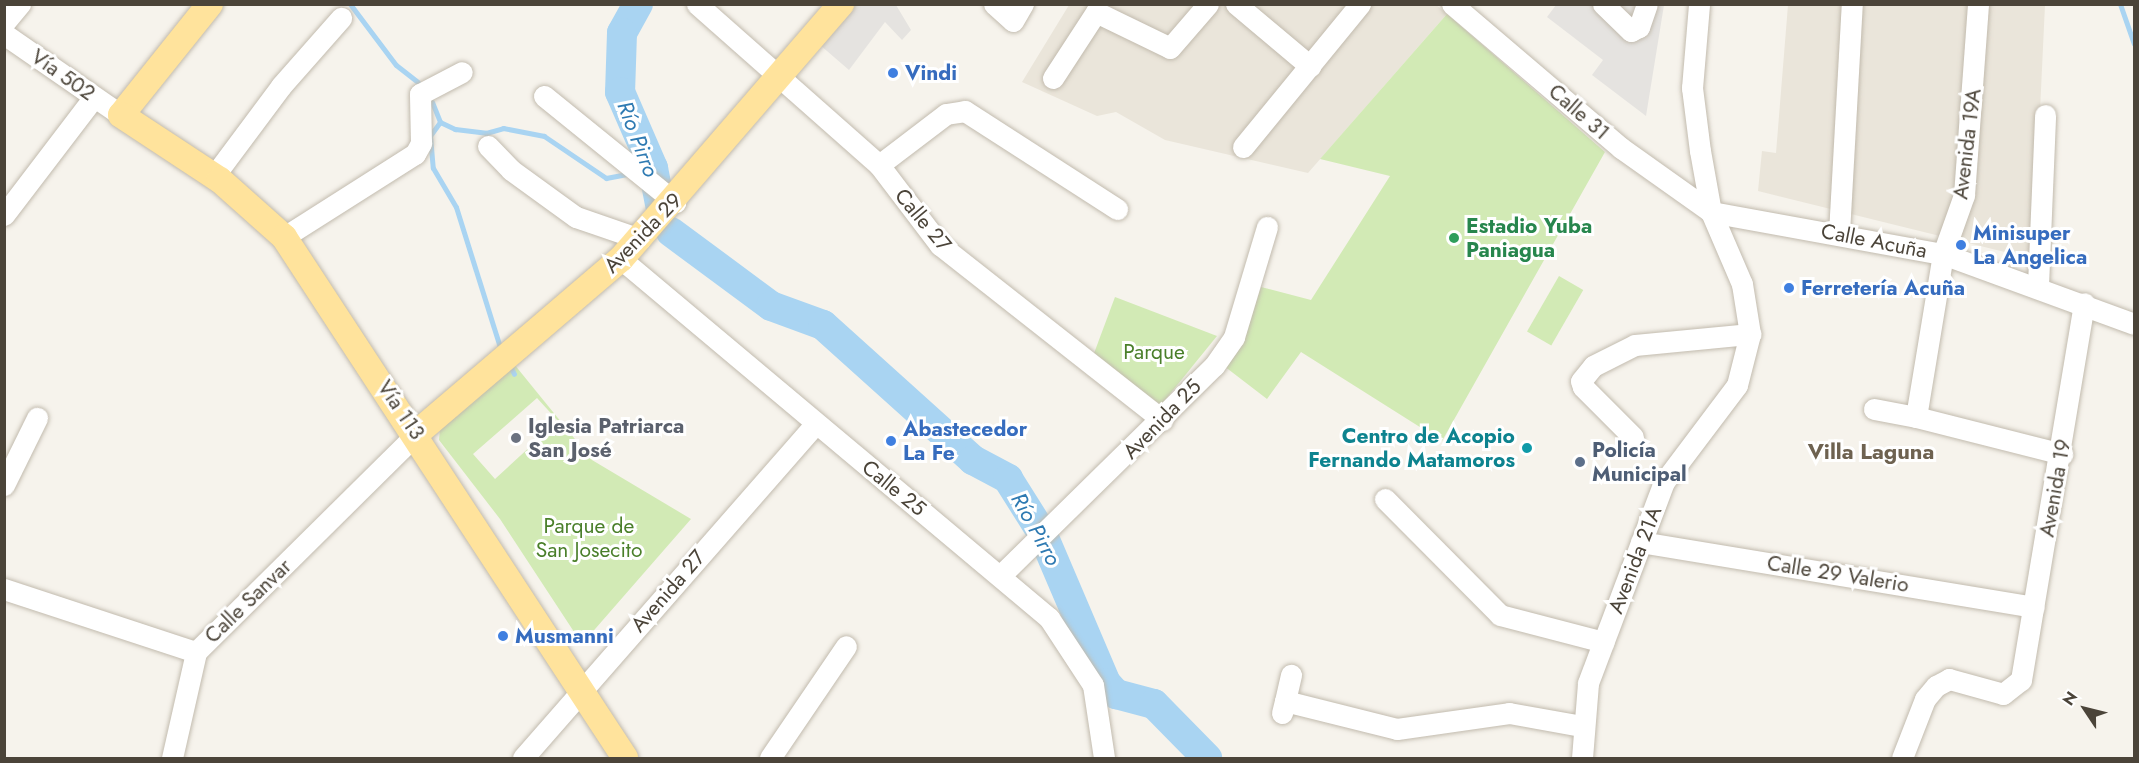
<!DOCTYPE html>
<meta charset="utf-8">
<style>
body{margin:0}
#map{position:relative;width:2139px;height:763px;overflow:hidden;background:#f6f3ec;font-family:Jost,sans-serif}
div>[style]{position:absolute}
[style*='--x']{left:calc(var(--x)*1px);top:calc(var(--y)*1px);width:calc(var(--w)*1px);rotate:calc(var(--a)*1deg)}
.residential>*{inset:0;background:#eae5da}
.green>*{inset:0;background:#d2eab5;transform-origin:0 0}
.parking>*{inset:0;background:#e5e3e0}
.stream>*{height:5px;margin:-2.5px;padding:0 2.5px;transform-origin:2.5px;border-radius:2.5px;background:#a9d4f2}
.river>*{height:30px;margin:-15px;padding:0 15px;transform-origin:15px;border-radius:15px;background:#a9d4f2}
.roads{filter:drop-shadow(0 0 2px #c2bbae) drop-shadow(0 0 2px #c2bbae)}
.minor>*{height:21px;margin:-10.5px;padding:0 10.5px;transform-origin:10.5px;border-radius:10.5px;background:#fff}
.major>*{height:26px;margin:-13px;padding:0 13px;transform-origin:13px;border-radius:13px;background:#ffe39c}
.dots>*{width:16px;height:16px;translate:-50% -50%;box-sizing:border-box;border:3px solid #fff;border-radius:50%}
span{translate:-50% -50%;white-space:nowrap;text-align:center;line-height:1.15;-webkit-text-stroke:6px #fff;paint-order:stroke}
.shop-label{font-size:21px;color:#366cbe;font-weight:700}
.left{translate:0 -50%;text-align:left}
.street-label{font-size:21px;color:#4b4439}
.leisure-label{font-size:21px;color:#27864d;font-weight:700}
.park-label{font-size:21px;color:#4a7f2a}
.worship-label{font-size:21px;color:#5b616d;font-weight:700}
.culture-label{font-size:21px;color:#0d838f;font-weight:700}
.right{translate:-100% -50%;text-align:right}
.service-label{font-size:21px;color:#4e5e75;font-weight:700}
.water-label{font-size:22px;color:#2e7ab2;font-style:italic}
.neighbourhood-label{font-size:22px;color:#6e6250;font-weight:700}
.frame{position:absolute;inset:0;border:6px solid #4b4439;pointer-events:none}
.north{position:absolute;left:2055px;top:679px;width:60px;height:60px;-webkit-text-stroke:4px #fff;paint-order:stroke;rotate:305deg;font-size:16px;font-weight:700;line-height:24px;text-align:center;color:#4b4439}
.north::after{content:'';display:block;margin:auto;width:21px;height:27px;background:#4b4439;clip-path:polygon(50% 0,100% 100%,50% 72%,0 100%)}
</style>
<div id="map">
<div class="residential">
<i style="clip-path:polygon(1435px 4px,1447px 14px,1308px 173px,1165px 140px,1116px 112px,1097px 116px,1022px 82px,1069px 5px)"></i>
<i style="clip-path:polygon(1788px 5px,2045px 5px,2033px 259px,1758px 191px,1762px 151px,1776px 153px)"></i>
</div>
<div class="green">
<i style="clip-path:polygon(1447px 14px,1605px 152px,1442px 441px,1301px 352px,1267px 399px,1224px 366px,1249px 324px,1261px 287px,1311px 300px,1390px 176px,1320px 159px)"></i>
<i style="left:1559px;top:276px;width:28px;height:64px;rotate:30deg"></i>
<i style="clip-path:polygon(1115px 297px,1217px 336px,1161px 405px,1093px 356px)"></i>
<i style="clip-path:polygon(evenodd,514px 364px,592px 460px,691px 519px,582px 644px,500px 519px,439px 440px,440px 429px,514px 364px,537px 398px,558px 421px,495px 479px,473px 454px,537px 398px)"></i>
</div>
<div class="parking">
<i style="clip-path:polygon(853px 5px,896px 5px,911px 30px,902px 40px,885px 22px,849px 70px,820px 45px)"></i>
<i style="clip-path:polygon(1556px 5px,1664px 5px,1646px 116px,1592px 75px,1603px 60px,1547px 17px)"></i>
</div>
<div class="stream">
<i style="--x:350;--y:4;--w:76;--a:53"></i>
<i style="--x:396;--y:65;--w:28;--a:38"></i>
<i style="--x:2120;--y:4;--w:42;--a:70.7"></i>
<i style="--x:432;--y:102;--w:22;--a:68"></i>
<i style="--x:440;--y:122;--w:17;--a:25"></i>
<i style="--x:455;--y:129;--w:31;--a:7"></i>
<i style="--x:486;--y:133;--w:18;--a:-16"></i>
<i style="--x:503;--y:128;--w:42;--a:11"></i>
<i style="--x:544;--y:136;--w:75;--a:34.1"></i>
<i style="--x:606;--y:178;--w:20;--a:-11"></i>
<i style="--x:440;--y:122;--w:17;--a:126"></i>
<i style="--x:430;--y:136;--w:32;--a:85"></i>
<i style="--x:433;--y:168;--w:45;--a:59.5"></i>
<i style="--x:456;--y:207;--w:151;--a:72.6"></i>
<i style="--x:509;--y:364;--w:11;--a:63"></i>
</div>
<div class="river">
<i style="--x:638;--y:4;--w:33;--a:119"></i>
<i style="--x:622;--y:33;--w:59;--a:91.9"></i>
<i style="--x:620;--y:92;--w:83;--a:66.5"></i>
<i style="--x:653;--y:168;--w:38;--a:79"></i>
<i style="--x:671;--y:232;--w:124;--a:36.5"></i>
<i style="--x:771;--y:306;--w:55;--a:20.1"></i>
<i style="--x:823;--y:325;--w:202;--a:42"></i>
<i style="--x:973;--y:460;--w:40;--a:28"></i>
<i style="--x:1008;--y:479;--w:64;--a:57.8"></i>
<i style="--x:1042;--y:533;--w:163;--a:66.9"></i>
<i style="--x:1106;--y:683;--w:15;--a:48"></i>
<i style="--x:1116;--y:694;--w:39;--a:15"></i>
<i style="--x:1154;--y:704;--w:76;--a:45.5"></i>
</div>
<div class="roads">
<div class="minor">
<i style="--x:697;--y:4;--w:243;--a:41.5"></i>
<i style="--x:879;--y:165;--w:101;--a:52.7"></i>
<i style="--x:940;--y:245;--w:283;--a:38.2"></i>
<i style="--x:994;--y:4;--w:25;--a:42"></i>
<i style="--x:1013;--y:21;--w:20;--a:-60"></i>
<i style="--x:1236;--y:4;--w:97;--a:40"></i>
<i style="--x:1452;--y:4;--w:222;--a:40.4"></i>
<i style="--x:1621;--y:148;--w:110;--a:35.4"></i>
<i style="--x:1711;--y:212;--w:236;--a:10.3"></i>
<i style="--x:1943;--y:254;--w:203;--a:20.1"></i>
<i style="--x:1603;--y:4;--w:39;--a:44"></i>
<i style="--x:1631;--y:31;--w:9;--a:-27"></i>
<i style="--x:1639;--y:27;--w:24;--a:-71"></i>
<i style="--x:4;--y:23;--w:25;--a:-50"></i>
<i style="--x:4;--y:34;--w:142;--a:34.7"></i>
<i style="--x:1053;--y:78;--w:79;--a:-56.9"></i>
<i style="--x:1096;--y:12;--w:82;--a:25.9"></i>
<i style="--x:1170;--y:48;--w:58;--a:-49.2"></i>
<i style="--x:544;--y:96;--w:169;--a:39"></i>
<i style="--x:488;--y:146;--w:33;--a:46"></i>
<i style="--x:511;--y:170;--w:80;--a:35.9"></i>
<i style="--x:576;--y:217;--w:68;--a:19"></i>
<i style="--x:1243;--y:147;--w:185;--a:-50.7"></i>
<i style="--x:879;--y:165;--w:84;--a:-37.3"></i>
<i style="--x:946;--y:114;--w:19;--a:-9"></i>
<i style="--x:965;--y:111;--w:181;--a:32.8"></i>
<i style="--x:214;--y:176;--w:112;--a:-53.3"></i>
<i style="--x:281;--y:86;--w:91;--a:-48.6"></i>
<i style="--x:4;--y:215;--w:148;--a:-52.7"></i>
<i style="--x:1839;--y:233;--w:229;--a:-86.8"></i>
<i style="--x:284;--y:237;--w:155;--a:-32.4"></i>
<i style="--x:415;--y:154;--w:13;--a:-61"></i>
<i style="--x:421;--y:143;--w:49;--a:-91.2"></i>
<i style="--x:420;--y:94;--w:47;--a:-27.6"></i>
<i style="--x:621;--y:259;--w:559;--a:39.99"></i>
<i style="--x:1049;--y:618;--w:80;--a:56.7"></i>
<i style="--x:1093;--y:685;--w:74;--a:81.4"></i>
<i style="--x:2038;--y:285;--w:170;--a:-87.6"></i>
<i style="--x:1874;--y:409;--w:43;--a:10.8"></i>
<i style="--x:1916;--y:417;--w:165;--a:-80.6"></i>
<i style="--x:1943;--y:254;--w:63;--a:-70.4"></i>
<i style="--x:1964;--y:195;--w:192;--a:-85.8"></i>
<i style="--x:1916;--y:417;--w:151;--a:14.2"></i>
<i style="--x:1633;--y:437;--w:71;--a:-135"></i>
<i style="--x:1583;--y:387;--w:6;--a:-108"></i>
<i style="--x:1581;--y:381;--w:19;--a:-51"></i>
<i style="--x:1593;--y:366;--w:47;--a:-26.6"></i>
<i style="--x:1635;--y:345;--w:116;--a:-5.5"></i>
<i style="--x:4;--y:485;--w:75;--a:-63.8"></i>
<i style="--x:1385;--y:499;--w:163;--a:45.2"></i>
<i style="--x:1500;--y:615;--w:107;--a:14.6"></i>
<i style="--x:1641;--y:542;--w:398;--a:9.4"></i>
<i style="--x:1001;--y:575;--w:298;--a:-44.5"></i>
<i style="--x:1214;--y:366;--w:35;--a:-55"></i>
<i style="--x:1234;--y:337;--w:115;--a:-73.3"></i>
<i style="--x:4;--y:589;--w:202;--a:18.2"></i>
<i style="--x:196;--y:652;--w:311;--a:-44.7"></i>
<i style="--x:1285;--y:701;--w:27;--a:-77"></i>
<i style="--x:1282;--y:713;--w:12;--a:-76"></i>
<i style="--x:1285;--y:701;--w:115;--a:14"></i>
<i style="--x:1397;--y:729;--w:113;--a:-8.1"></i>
<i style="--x:1509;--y:713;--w:73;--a:10.2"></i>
<i style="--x:172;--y:758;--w:109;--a:-77.2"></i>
<i style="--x:523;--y:758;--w:444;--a:-48.8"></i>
<i style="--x:770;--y:758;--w:135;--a:-55.8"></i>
<i style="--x:1582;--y:758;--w:75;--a:-85.4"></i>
<i style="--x:1588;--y:683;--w:215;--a:-69.3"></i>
<i style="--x:1664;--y:482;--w:121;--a:-53"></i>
<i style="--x:1737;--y:385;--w:53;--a:-75.7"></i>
<i style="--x:1750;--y:334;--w:51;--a:-99.1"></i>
<i style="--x:1742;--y:284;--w:78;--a:-113.3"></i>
<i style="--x:1711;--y:212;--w:62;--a:-100.2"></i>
<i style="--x:1700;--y:151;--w:64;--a:-97.2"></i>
<i style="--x:1692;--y:88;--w:84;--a:-85.2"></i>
<i style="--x:1902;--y:758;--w:63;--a:-68.7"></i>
<i style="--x:1925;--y:699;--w:17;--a:-50"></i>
<i style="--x:1936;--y:686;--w:15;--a:-28"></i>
<i style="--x:1949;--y:679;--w:56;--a:15.5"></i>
<i style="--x:2003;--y:694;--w:23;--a:-38"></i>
<i style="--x:2021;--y:680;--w:382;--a:-80.5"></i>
</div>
<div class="major">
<i style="--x:210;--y:4;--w:142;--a:128.7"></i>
<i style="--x:121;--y:115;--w:118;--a:33.3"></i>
<i style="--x:220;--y:180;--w:86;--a:41.7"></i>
<i style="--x:284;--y:237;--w:623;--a:56.79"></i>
<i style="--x:417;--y:433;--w:268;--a:-40.5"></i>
<i style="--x:621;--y:259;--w:337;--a:-49.2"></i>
</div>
</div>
<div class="dots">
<i style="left:893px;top:73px;background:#3f7fe0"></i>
<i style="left:1454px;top:238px;background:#2e9e5b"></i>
<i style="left:1961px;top:245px;background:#3f7fe0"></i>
<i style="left:1789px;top:288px;background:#3f7fe0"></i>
<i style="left:516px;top:438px;background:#6b7280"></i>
<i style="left:891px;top:441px;background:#3f7fe0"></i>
<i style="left:1527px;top:448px;background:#0f9aa8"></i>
<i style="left:1580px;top:462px;background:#5c6f8a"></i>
<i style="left:503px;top:636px;background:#3f7fe0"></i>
</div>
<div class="shop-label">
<span class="left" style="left:905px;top:73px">Vindi</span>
<span class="left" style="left:1973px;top:245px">Minisuper<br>La Angelica</span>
<span class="left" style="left:1801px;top:288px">Ferretería Acuña</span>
<span class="left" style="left:903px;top:441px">Abastecedor<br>La Fe</span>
<span class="left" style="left:515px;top:636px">Musmanni</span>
</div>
<div class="street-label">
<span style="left:63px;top:75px;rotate:35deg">Vía 502</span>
<span style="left:1579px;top:112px;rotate:41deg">Calle 31</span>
<span style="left:1967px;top:144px;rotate:-83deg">Avenida 19A</span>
<span style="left:923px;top:220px;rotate:50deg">Calle 27</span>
<span style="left:643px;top:233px;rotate:-46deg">Avenida 29</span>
<span style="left:1874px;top:241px;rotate:11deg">Calle Acuña</span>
<span style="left:401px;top:410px;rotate:56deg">Vía 113</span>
<span style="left:1162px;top:419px;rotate:-46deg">Avenida 25</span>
<span style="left:894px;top:488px;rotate:39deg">Calle 25</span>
<span style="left:2055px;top:488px;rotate:-80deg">Avenida 19</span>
<span style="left:1635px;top:560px;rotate:-69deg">Avenida 21A</span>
<span style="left:1838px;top:574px;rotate:9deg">Calle 29 Valerio</span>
<span style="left:668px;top:591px;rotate:-49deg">Avenida 27</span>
<span style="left:248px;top:601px;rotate:-44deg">Calle Sanvar</span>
</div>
<div class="leisure-label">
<span class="left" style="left:1466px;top:238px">Estadio Yuba<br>Paniagua</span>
</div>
<div class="park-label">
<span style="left:1154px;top:352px">Parque</span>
<span style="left:589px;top:538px">Parque de<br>San Josecito</span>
</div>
<div class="worship-label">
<span class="left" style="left:528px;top:438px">Iglesia Patriarca<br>San José</span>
</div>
<div class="culture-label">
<span class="right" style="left:1515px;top:448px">Centro de Acopio<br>Fernando Matamoros</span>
</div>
<div class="service-label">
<span class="left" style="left:1592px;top:462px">Policía<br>Municipal</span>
</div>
<div class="water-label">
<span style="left:638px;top:139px;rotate:69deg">Río Pirro</span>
<span style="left:1036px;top:529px;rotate:61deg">Río Pirro</span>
</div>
<div class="neighbourhood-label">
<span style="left:1871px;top:452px">Villa Laguna</span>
</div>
<div class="frame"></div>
<div class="north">N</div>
</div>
